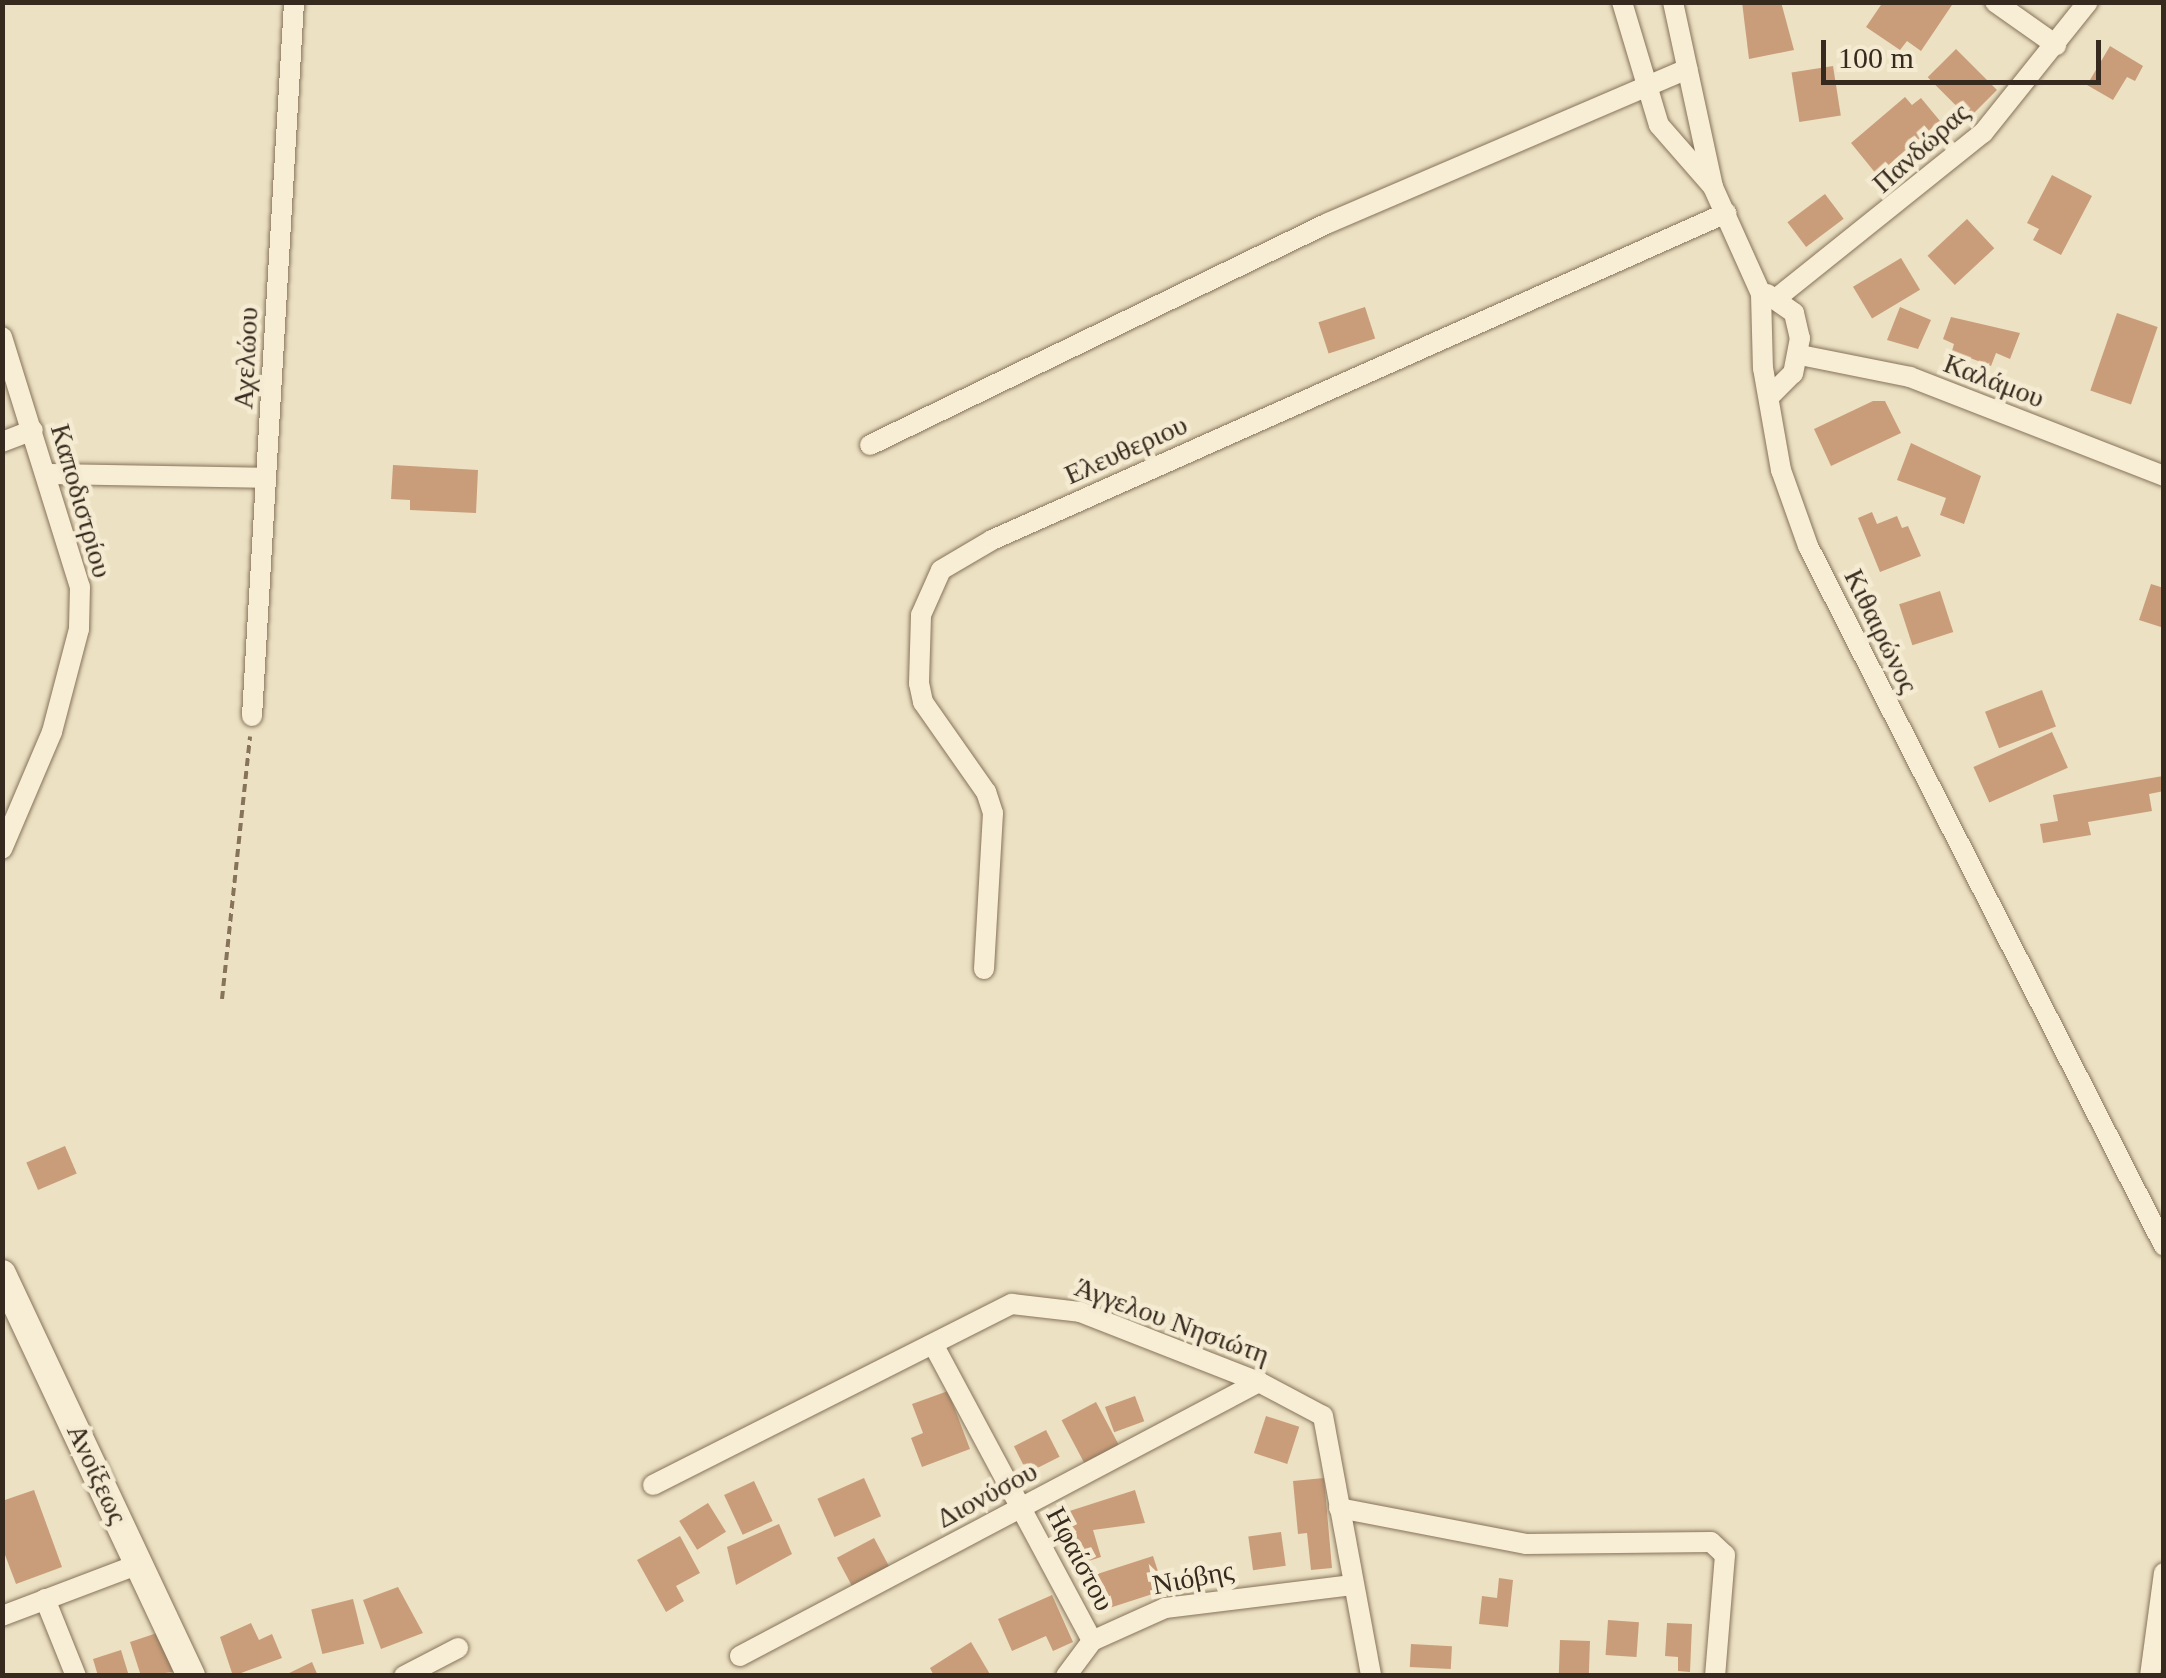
<!DOCTYPE html>
<meta charset="utf-8">
<style>
body{margin:0}
#map{position:relative;width:2166px;height:1678px;overflow:hidden;background:#ece1c3;font-family:"Times New Roman",serif}
div>[style]{position:absolute}
[style*='--x']{left:calc(var(--x)*1px);top:calc(var(--y)*1px);width:calc(var(--w)*1px);rotate:calc(var(--a)*1deg)}
.building>*{inset:0;background:#c99d7a;transform-origin:0 0}
.path>*{height:4px;margin-top:-2px;transform-origin:0;background:repeating-linear-gradient(90deg,#86735a 0 8px,transparent 0 13px)}
.roads{filter:drop-shadow(0 0 2px #86735a) drop-shadow(0 0 2px #86735a)}
.street>*{height:20px;margin:-10px;padding:0 10px;transform-origin:10px;border-radius:10px;background:#f8eed6}
.secondary>*{height:28px;margin:-14px;padding:0 14px;transform-origin:14px;border-radius:14px;background:#f8eed6}
span{translate:-50% -50%;white-space:nowrap;text-align:center;line-height:1.15;-webkit-text-stroke:9px #f4ebd2;paint-order:stroke}
.street-label{font-size:28px;color:#362a1e}
.frame{position:absolute;inset:0;border:5px solid #362a1e;pointer-events:none}
.scale{position:absolute;left:1821px;top:40px;width:280px;height:45px;box-sizing:border-box;border:5px solid #362a1e;border-top:0;padding-left:12px;font-size:30px;line-height:35px;white-space:nowrap;color:#362a1e;-webkit-text-stroke:8px #f4ebd2;paint-order:stroke}
</style>
<div id="map">
<div class="building">
<i style="clip-path:polygon(1742px 2px,1781px 2px,1794px 50px,1749px 59px)"></i>
<i style="clip-path:polygon(1883px 2px,1954px 2px,1921px 51px,1907px 41px,1900px 50px,1866px 27px)"></i>
<i style="clip-path:polygon(2110px 46px,2143px 66px,2135px 81px,2127px 77px,2113px 100px,2087px 85px)"></i>
<i style="left:1956px;top:49px;width:58px;height:40px;rotate:45deg"></i>
<i style="left:1833px;top:66px;width:50px;height:42px;rotate:81deg"></i>
<i style="clip-path:polygon(1905px 97px,1912px 105px,1921px 98px,1940px 121px,1877px 175px,1851px 143px)"></i>
<i style="clip-path:polygon(2052px 175px,2092px 196px,2061px 255px,2033px 240px,2039px 229px,2027px 223px)"></i>
<i style="left:1825px;top:194px;width:31px;height:47px;rotate:53deg"></i>
<i style="left:1967px;top:219px;width:40px;height:54px;rotate:47deg"></i>
<i style="left:1901px;top:258px;width:37px;height:56px;rotate:59deg"></i>
<i style="left:1365px;top:307px;width:33px;height:49px;rotate:72deg"></i>
<i style="clip-path:polygon(1900px 307px,1931px 320px,1918px 349px,1887px 340px)"></i>
<i style="left:2117px;top:313px;width:43px;height:82px;rotate:19deg"></i>
<i style="clip-path:polygon(1951px 317px,2020px 333px,2010px 359px,1996px 353px,1991px 366px,1952px 351px,1954px 344px,1943px 339px)"></i>
<i style="clip-path:polygon(1873px 401px,1885px 401px,1901px 433px,1831px 466px,1814px 429px)"></i>
<i style="clip-path:polygon(1911px 443px,1981px 476px,1964px 524px,1940px 515px,1946px 498px,1897px 480px)"></i>
<i style="clip-path:polygon(393px 465px,478px 470px,476px 513px,410px 510px,410px 500px,391px 499px)"></i>
<i style="clip-path:polygon(1872px 512px,1877px 524px,1897px 516px,1902px 528px,1908px 526px,1921px 556px,1880px 572px,1858px 518px)"></i>
<i style="clip-path:polygon(2151px 584px,2164px 588px,2164px 628px,2139px 620px)"></i>
<i style="left:1940px;top:591px;width:43px;height:43px;rotate:72deg"></i>
<i style="left:2042px;top:690px;width:39px;height:61px;rotate:69deg"></i>
<i style="left:2052px;top:732px;width:39px;height:86px;rotate:66deg"></i>
<i style="clip-path:polygon(2163px 776px,2164px 791px,2149px 794px,2152px 811px,2088px 822px,2091px 835px,2043px 843px,2040px 824px,2058px 821px,2053px 795px)"></i>
<i style="left:65px;top:1146px;width:30px;height:42px;rotate:67deg"></i>
<i style="clip-path:polygon(948px 1391px,970px 1449px,922px 1467px,911px 1438px,923px 1433px,912px 1404px)"></i>
<i style="left:1135px;top:1396px;width:27px;height:32px;rotate:70deg"></i>
<i style="left:1096px;top:1402px;width:51px;height:39px;rotate:62deg"></i>
<i style="left:1266px;top:1416px;width:35px;height:39px;rotate:18deg"></i>
<i style="left:1046px;top:1430px;width:30px;height:36px;rotate:63deg"></i>
<i style="left:864px;top:1478px;width:42px;height:51px;rotate:66deg"></i>
<i style="clip-path:polygon(1324px 1478px,1332px 1568px,1311px 1570px,1307px 1533px,1298px 1534px,1293px 1481px)"></i>
<i style="left:754px;top:1481px;width:44px;height:33px;rotate:65deg"></i>
<i style="clip-path:polygon(34px 1490px,62px 1567px,16px 1584px,2px 1547px,2px 1501px)"></i>
<i style="clip-path:polygon(1135px 1490px,1145px 1523px,1093px 1530px,1101px 1557px,1070px 1567px,1054px 1516px)"></i>
<i style="left:708px;top:1503px;width:34px;height:34px;rotate:58deg"></i>
<i style="clip-path:polygon(779px 1524px,792px 1554px,736px 1585px,727px 1547px)"></i>
<i style="left:1281px;top:1532px;width:34px;height:33px;rotate:82deg"></i>
<i style="clip-path:polygon(680px 1536px,700px 1573px,676px 1586px,684px 1601px,666px 1612px,637px 1560px)"></i>
<i style="left:874px;top:1538px;width:38px;height:42px;rotate:62deg"></i>
<i style="left:1153px;top:1556px;width:36px;height:69px;rotate:72deg"></i>
<i style="clip-path:polygon(1499px 1578px,1513px 1580px,1508px 1627px,1479px 1624px,1482px 1596px,1497px 1598px)"></i>
<i style="clip-path:polygon(398px 1587px,423px 1633px,381px 1649px,363px 1600px)"></i>
<i style="clip-path:polygon(1052px 1595px,1073px 1642px,1053px 1651px,1046px 1636px,1012px 1651px,998px 1619px)"></i>
<i style="left:353px;top:1599px;width:46px;height:43px;rotate:76deg"></i>
<i style="left:1608px;top:1620px;width:31px;height:35px;rotate:4deg"></i>
<i style="clip-path:polygon(251px 1623px,259px 1640px,272px 1634px,282px 1658px,233px 1676px,220px 1637px)"></i>
<i style="clip-path:polygon(1667px 1623px,1692px 1624px,1690px 1672px,1678px 1671px,1678px 1657px,1665px 1656px)"></i>
<i style="clip-path:polygon(160px 1632px,173px 1672px,141px 1676px,130px 1642px)"></i>
<i style="left:1560px;top:1640px;width:30px;height:36px;rotate:2deg"></i>
<i style="clip-path:polygon(971px 1642px,991px 1676px,934px 1676px,930px 1668px)"></i>
<i style="left:1411px;top:1644px;width:41px;height:23px;rotate:3deg"></i>
<i style="clip-path:polygon(121px 1650px,129px 1676px,98px 1676px,93px 1659px)"></i>
<i style="clip-path:polygon(312px 1662px,318px 1676px,283px 1676px)"></i>
</div>
<div class="path">
<i style="--x:222;--y:999;--w:264;--a:-83.9"></i>
</div>
<div class="roads">
<div class="street">
<i style="--x:1622;--y:2;--w:128;--a:73.3"></i>
<i style="--x:1659;--y:125;--w:82;--a:48.9"></i>
<i style="--x:1673;--y:2;--w:189;--a:77.8"></i>
<i style="--x:1713;--y:187;--w:117;--a:65.8"></i>
<i style="--x:1761;--y:294;--w:74;--a:88.5"></i>
<i style="--x:1763;--y:368;--w:104;--a:80"></i>
<i style="--x:1781;--y:470;--w:81;--a:70.4"></i>
<i style="--x:1808;--y:546;--w:785;--a:63.04"></i>
<i style="--x:1995;--y:2;--w:75;--a:35.2"></i>
<i style="--x:1767;--y:294;--w:33;--a:35"></i>
<i style="--x:1794;--y:313;--w:26;--a:77"></i>
<i style="--x:1800;--y:338;--w:36;--a:101"></i>
<i style="--x:1793;--y:373;--w:31;--a:135"></i>
<i style="--x:1778;--y:297;--w:263;--a:-38.7"></i>
<i style="--x:1983;--y:133;--w:168;--a:-51.3"></i>
<i style="--x:2;--y:337;--w:262;--a:72.7"></i>
<i style="--x:80;--y:587;--w:42;--a:91.4"></i>
<i style="--x:79;--y:629;--w:106;--a:104.7"></i>
<i style="--x:52;--y:732;--w:127;--a:113.1"></i>
<i style="--x:1800;--y:355;--w:112;--a:11.3"></i>
<i style="--x:1910;--y:377;--w:273;--a:21.3"></i>
<i style="--x:2;--y:442;--w:33;--a:-21"></i>
<i style="--x:870;--y:445;--w:509;--a:-25.86"></i>
<i style="--x:1328;--y:223;--w:391;--a:-23.2"></i>
<i style="--x:47;--y:474;--w:219;--a:1"></i>
<i style="--x:252;--y:716;--w:715;--a:-86.63"></i>
<i style="--x:984;--y:969;--w:156;--a:-86.7"></i>
<i style="--x:993;--y:813;--w:22;--a:-108"></i>
<i style="--x:986;--y:792;--w:110;--a:-125"></i>
<i style="--x:923;--y:702;--w:19;--a:-102"></i>
<i style="--x:919;--y:683;--w:68;--a:-88.3"></i>
<i style="--x:921;--y:615;--w:49;--a:-66"></i>
<i style="--x:941;--y:570;--w:59;--a:-30.5"></i>
<i style="--x:992;--y:540;--w:804;--a:-24.01"></i>
<i style="--x:933;--y:1344;--w:337;--a:61.8"></i>
<i style="--x:653;--y:1485;--w:402;--a:-26.8"></i>
<i style="--x:1012;--y:1304;--w:68;--a:6.7"></i>
<i style="--x:1080;--y:1312;--w:192;--a:21.4"></i>
<i style="--x:1259;--y:1382;--w:72;--a:28"></i>
<i style="--x:1323;--y:1416;--w:264;--a:79.5"></i>
<i style="--x:1339;--y:1508;--w:190;--a:10.9"></i>
<i style="--x:1526;--y:1544;--w:185;--a:-0.6"></i>
<i style="--x:1711;--y:1542;--w:19;--a:43"></i>
<i style="--x:1725;--y:1555;--w:121;--a:94.7"></i>
<i style="--x:45;--y:1599;--w:83;--a:68.1"></i>
<i style="--x:2;--y:1616;--w:147;--a:-20.8"></i>
<i style="--x:740;--y:1656;--w:587;--a:-27.83"></i>
<i style="--x:404;--y:1676;--w:61;--a:-27.4"></i>
<i style="--x:1066;--y:1676;--w:44;--a:-53.4"></i>
<i style="--x:1092;--y:1641;--w:80;--a:-24.3"></i>
<i style="--x:1165;--y:1608;--w:189;--a:-7"></i>
<i style="--x:2150;--y:1676;--w:104;--a:-82.3"></i>
</div>
<div class="secondary">
<i style="--x:2;--y:1274;--w:444;--a:64.8"></i>
</div>
</div>
<div class="street-label">
<span style="left:1921px;top:148px;rotate:-42deg">Πανδώρας</span>
<span style="left:246px;top:358px;rotate:-87deg">Αχελώου</span>
<span style="left:1994px;top:381px;rotate:21deg">Καλάμου</span>
<span style="left:1126px;top:450px;rotate:-24deg">Ελευθεριου</span>
<span style="left:81px;top:501px;rotate:74deg">Καποδιστρίου</span>
<span style="left:1881px;top:631px;rotate:64deg">Κιθαιρώνος</span>
<span style="left:1172px;top:1321px;rotate:20deg">Άγγελου Νησιώτη</span>
<span style="left:97px;top:1474px;rotate:65deg">Ανοίξεως</span>
<span style="left:987px;top:1495px;rotate:-28deg">Διονύσου</span>
<span style="left:1080px;top:1559px;rotate:62deg">Ηφαίστου</span>
<span style="left:1193px;top:1578px;rotate:-11deg">Νιόβης</span>
</div>
<div class="frame"></div>
<div class="scale">100 m</div>
</div>
